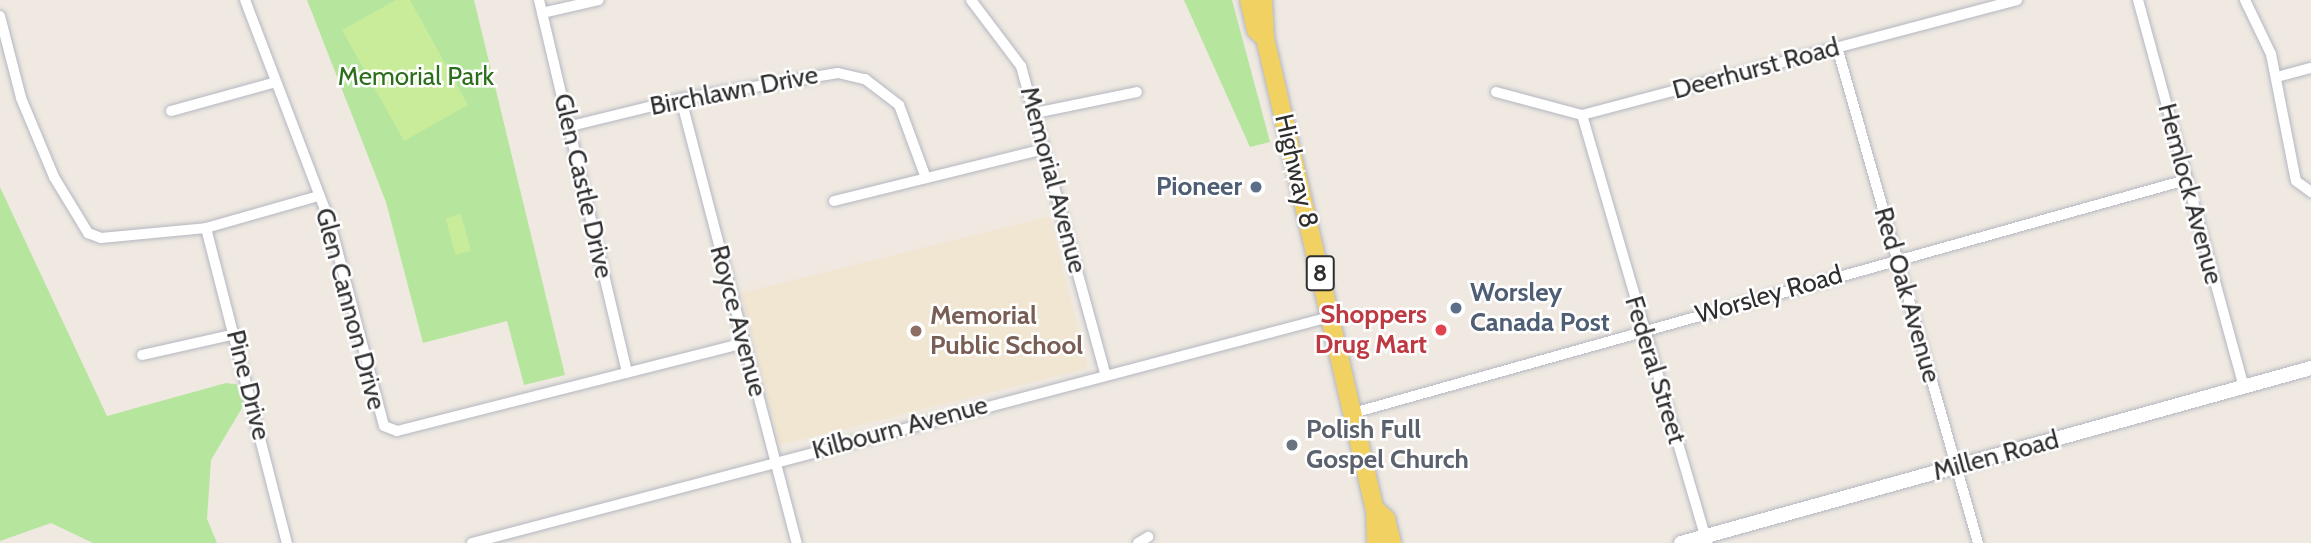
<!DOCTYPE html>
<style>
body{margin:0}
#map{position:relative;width:2311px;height:543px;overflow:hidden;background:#efe9e1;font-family:Cabin,sans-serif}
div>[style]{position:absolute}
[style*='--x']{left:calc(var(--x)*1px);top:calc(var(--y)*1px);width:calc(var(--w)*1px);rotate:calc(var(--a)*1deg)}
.education>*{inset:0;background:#f0e6d1;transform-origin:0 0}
.green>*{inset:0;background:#b6e59e}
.pitch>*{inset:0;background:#c9ec9a;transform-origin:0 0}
.roads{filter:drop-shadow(0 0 2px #b4b7c1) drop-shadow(0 0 2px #b4b7c1)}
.minor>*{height:10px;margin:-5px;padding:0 5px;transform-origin:5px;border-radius:5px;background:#fff}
.tertiary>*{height:14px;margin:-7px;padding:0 7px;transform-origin:7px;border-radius:7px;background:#fff}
.primary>*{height:18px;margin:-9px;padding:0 9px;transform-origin:9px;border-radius:9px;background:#f2d163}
.dots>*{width:19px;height:19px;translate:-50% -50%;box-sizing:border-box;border:4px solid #fff;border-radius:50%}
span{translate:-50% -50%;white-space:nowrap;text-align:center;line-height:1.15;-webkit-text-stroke:5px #fff;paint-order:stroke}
.shield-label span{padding:2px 5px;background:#fff;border:2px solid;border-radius:5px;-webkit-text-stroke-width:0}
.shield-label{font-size:24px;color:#2e2e2e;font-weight:700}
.street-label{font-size:26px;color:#2e2e2e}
.park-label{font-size:26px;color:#2c6e1b}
.service-label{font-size:26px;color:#4e5e75;font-weight:700}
.right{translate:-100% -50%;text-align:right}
.left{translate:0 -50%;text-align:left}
.health-label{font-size:26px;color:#be3a42;font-weight:700}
.education-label{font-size:26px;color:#785e54;font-weight:700}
.worship-label{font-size:26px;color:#5b616d;font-weight:700}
</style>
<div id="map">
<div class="education">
<i style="left:1050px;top:216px;width:157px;height:318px;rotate:76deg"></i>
</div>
<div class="green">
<i style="clip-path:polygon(307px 0,474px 0,565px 375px,524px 385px,507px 321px,423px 343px,386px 202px)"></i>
<i style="clip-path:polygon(1184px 0,1232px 0,1270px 142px,1250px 147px)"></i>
<i style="clip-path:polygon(0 187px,107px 416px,226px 383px,242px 385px,245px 403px,211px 460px,207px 519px,217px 543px,93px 543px,51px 523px,0 541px)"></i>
</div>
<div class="pitch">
<i style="clip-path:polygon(396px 0,410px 0,468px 105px,404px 141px,342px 30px)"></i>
<i style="left:461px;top:214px;width:38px;height:16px;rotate:75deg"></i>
</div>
<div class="roads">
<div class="minor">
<i style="--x:245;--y:0;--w:239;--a:69.1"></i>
<i style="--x:330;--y:223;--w:210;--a:75.1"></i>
<i style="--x:384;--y:426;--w:14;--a:21"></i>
<i style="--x:397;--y:431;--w:358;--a:-14.2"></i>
<i style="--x:539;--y:0;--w:383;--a:76.7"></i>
<i style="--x:971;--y:0;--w:83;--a:52.9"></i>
<i style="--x:1021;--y:66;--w:319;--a:74.7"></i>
<i style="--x:2138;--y:0;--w:401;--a:74.7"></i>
<i style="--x:2245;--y:0;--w:60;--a:64.3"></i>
<i style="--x:2271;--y:54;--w:129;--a:78.9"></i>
<i style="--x:2296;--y:181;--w:19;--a:36"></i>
<i style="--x:542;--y:13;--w:58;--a:-12.8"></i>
<i style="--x:0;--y:16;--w:85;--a:75.6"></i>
<i style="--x:21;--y:98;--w:86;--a:67.3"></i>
<i style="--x:54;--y:177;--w:66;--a:58.7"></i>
<i style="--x:88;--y:233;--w:14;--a:21"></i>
<i style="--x:101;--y:238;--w:105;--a:-5.4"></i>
<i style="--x:206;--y:228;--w:116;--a:-15.9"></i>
<i style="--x:1837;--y:47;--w:516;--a:74.13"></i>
<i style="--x:2277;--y:77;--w:35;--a:-15"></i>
<i style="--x:1496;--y:92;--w:89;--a:15"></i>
<i style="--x:1582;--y:115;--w:450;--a:-14.8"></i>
<i style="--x:681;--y:99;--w:459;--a:75.4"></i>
<i style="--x:171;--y:111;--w:106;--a:-15.4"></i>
<i style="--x:1035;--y:113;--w:104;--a:-11.6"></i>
<i style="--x:1582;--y:115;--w:446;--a:73.7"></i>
<i style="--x:571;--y:126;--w:113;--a:-13.8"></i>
<i style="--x:681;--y:99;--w:159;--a:-9.4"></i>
<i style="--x:838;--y:73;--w:28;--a:13"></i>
<i style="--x:865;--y:79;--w:43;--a:37.4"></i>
<i style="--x:899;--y:105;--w:78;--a:69.7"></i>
<i style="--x:834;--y:201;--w:216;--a:-13.9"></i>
<i style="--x:206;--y:228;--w:325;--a:75.6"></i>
<i style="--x:142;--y:355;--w:95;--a:-12.7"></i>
<i style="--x:1353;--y:413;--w:865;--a:-15.63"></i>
<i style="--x:472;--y:543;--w:887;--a:-14.76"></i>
<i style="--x:1138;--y:543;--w:12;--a:-31"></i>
</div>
<div class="tertiary">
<i style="--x:1681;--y:543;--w:654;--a:-15.52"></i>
</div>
<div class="primary">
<i style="--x:1249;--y:0;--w:31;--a:77"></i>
<i style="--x:1256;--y:30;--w:12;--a:42"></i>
<i style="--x:1263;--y:0;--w:38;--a:87"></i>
<i style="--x:1265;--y:38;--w:484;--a:76.9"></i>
<i style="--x:1375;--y:509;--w:34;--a:88"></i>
<i style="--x:1375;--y:509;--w:15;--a:42"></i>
<i style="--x:1386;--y:519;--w:25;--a:76"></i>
</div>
</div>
<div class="dots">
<i style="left:1256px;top:187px;background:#5c6f8a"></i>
<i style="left:1456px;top:308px;background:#5c6f8a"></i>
<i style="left:1441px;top:330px;background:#e0444e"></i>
<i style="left:916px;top:331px;background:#8d6e63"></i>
<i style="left:1292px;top:445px;background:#6b7280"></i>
</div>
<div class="shield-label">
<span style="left:1320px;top:273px">8</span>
</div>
<div class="street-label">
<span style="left:1756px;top:69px;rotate:-15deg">Deerhurst Road</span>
<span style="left:734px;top:91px;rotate:-11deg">Birchlawn Drive</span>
<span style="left:1296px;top:171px;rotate:77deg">Highway 8</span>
<span style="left:1053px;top:180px;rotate:75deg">Memorial Avenue</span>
<span style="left:583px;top:186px;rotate:77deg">Glen Castle Drive</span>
<span style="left:2190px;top:194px;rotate:75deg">Hemlock Avenue</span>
<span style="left:1769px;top:295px;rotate:-16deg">Worsley Road</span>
<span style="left:1907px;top:295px;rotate:74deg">Red Oak Avenue</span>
<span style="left:350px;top:309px;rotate:75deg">Glen Cannon Drive</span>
<span style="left:738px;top:321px;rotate:75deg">Royce Avenue</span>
<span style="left:1655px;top:370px;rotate:73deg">Federal Street</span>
<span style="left:248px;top:385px;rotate:76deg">Pine Drive</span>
<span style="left:900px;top:428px;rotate:-15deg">Kilbourn Avenue</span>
<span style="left:1996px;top:456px;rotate:-15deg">Millen Road</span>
</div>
<div class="park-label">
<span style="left:416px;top:77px">Memorial Park</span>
</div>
<div class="service-label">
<span class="right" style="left:1242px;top:187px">Pioneer</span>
<span class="left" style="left:1470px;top:308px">Worsley<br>Canada Post</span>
</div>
<div class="health-label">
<span class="right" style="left:1427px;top:330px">Shoppers<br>Drug Mart</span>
</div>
<div class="education-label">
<span class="left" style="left:930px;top:331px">Memorial<br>Public School</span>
</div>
<div class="worship-label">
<span class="left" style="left:1306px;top:445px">Polish Full<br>Gospel Church</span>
</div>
</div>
